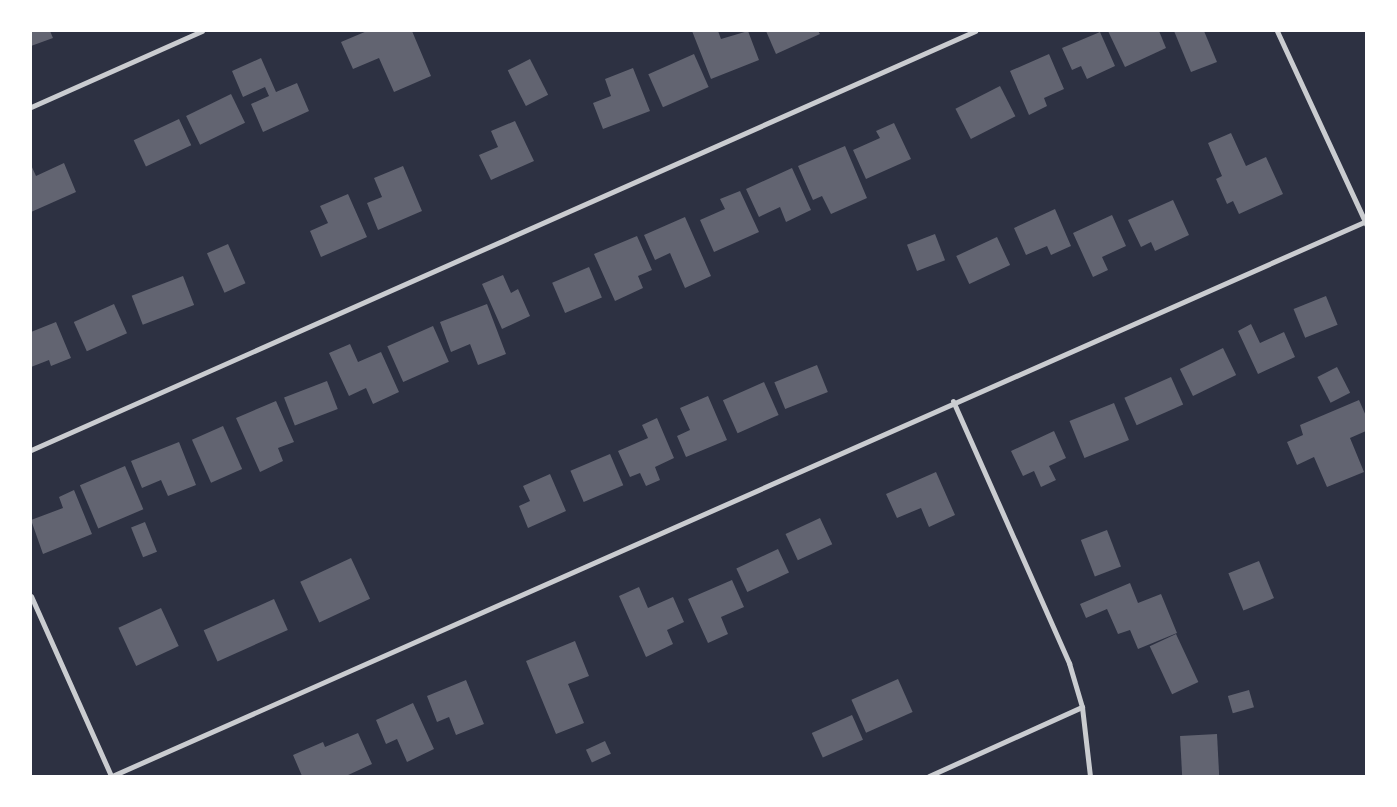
<!DOCTYPE html>
<style>
body{margin:0}
#map{position:relative;width:1397px;height:807px;overflow:hidden;background:#2d3142;font-family:Rubik,sans-serif}
div>[style]{position:absolute}
[style*='--x']{left:calc(var(--x)*1px);top:calc(var(--y)*1px);width:calc(var(--w)*1px);rotate:calc(var(--a)*1deg)}
.building>*{inset:0;background:#626471;transform-origin:0 0}
.minor>*{height:5px;margin:-2.5px;padding:0 2.5px;transform-origin:2.5px;border-radius:2.5px;background:#caccd0}
span{translate:-50% -50%;white-space:nowrap;text-align:center;line-height:1.15;-webkit-text-stroke:4px #fff;paint-order:stroke}
.frame{position:absolute;inset:0;border:32px solid #fff;pointer-events:none}
</style>
<div id="map">
<div class="building">
<i style="clip-path:polygon(31px 31px,50px 31px,53px 38px,31px 46px)"></i>
<i style="clip-path:polygon(367px 31px,412px 31px,431px 76px,394px 92px,379px 58px,353px 69px,341px 42px)"></i>
<i style="clip-path:polygon(692px 31px,718px 31px,721px 39px,748px 31px,759px 60px,711px 79px)"></i>
<i style="clip-path:polygon(766px 31px,818px 31px,820px 34px,776px 54px)"></i>
<i style="clip-path:polygon(1108px 31px,1159px 31px,1166px 48px,1125px 67px)"></i>
<i style="clip-path:polygon(1174px 31px,1204px 31px,1217px 62px,1191px 72px)"></i>
<i style="clip-path:polygon(1100px 32px,1115px 66px,1087px 79px,1081px 66px,1072px 70px,1062px 48px)"></i>
<i style="left:694px;top:54px;width:36px;height:50px;rotate:66deg"></i>
<i style="clip-path:polygon(1049px 54px,1064px 89px,1044px 98px,1047px 106px,1029px 115px,1010px 71px)"></i>
<i style="clip-path:polygon(261px 58px,276px 92px,297px 83px,309px 111px,263px 132px,251px 104px,269px 96px,265px 87px,243px 97px,232px 71px)"></i>
<i style="left:530px;top:59px;width:40px;height:25px;rotate:63deg"></i>
<i style="clip-path:polygon(633px 68px,650px 111px,603px 129px,593px 103px,611px 96px,605px 79px)"></i>
<i style="left:1000px;top:86px;width:34px;height:50px;rotate:63deg"></i>
<i style="left:231px;top:94px;width:32px;height:50px;rotate:64deg"></i>
<i style="left:179px;top:119px;width:29px;height:50px;rotate:65deg"></i>
<i style="clip-path:polygon(515px 121px,534px 161px,491px 180px,479px 155px,498px 147px,491px 131px)"></i>
<i style="clip-path:polygon(894px 123px,911px 159px,866px 179px,853px 150px,880px 138px,876px 131px)"></i>
<i style="clip-path:polygon(1231px 133px,1246px 166px,1266px 157px,1283px 194px,1239px 214px,1233px 201px,1227px 204px,1216px 179px,1222px 176px,1208px 143px)"></i>
<i style="clip-path:polygon(845px 146px,867px 198px,831px 214px,822px 196px,813px 200px,798px 166px)"></i>
<i style="clip-path:polygon(64px 163px,76px 192px,31px 212px,31px 165px,36px 176px)"></i>
<i style="clip-path:polygon(403px 166px,422px 211px,378px 230px,367px 203px,382px 197px,374px 178px)"></i>
<i style="clip-path:polygon(792px 168px,811px 210px,786px 222px,780px 207px,759px 217px,746px 189px)"></i>
<i style="clip-path:polygon(740px 191px,759px 232px,714px 252px,700px 220px,725px 209px,720px 199px)"></i>
<i style="clip-path:polygon(348px 194px,367px 237px,321px 257px,310px 231px,328px 223px,320px 206px)"></i>
<i style="clip-path:polygon(1173px 200px,1189px 235px,1155px 251px,1151px 242px,1141px 247px,1128px 220px)"></i>
<i style="clip-path:polygon(1055px 209px,1071px 246px,1051px 255px,1047px 246px,1026px 255px,1014px 228px)"></i>
<i style="clip-path:polygon(1112px 215px,1126px 246px,1102px 257px,1108px 270px,1093px 277px,1073px 233px)"></i>
<i style="clip-path:polygon(685px 217px,711px 276px,685px 288px,670px 253px,655px 260px,644px 235px)"></i>
<i style="left:935px;top:234px;width:28px;height:30px;rotate:69deg"></i>
<i style="clip-path:polygon(637px 236px,652px 270px,638px 276px,643px 288px,615px 301px,594px 254px)"></i>
<i style="left:997px;top:237px;width:31px;height:45px;rotate:65deg"></i>
<i style="left:228px;top:244px;width:43px;height:23px;rotate:66deg"></i>
<i style="left:589px;top:267px;width:33px;height:40px;rotate:67deg"></i>
<i style="clip-path:polygon(503px 275px,511px 293px,518px 289px,530px 316px,502px 329px,482px 284px)"></i>
<i style="left:183px;top:276px;width:31px;height:55px;rotate:69deg"></i>
<i style="left:1326px;top:296px;width:31px;height:35px;rotate:68deg"></i>
<i style="left:114px;top:304px;width:32px;height:44px;rotate:66deg"></i>
<i style="clip-path:polygon(487px 304px,506px 354px,478px 365px,470px 344px,451px 352px,440px 322px)"></i>
<i style="clip-path:polygon(56px 322px,71px 358px,51px 366px,49px 360px,31px 367px,31px 332px)"></i>
<i style="clip-path:polygon(1251px 324px,1260px 343px,1284px 332px,1295px 357px,1258px 374px,1238px 331px)"></i>
<i style="left:433px;top:326px;width:39px;height:50px;rotate:66deg"></i>
<i style="clip-path:polygon(350px 344px,358px 362px,381px 352px,399px 392px,373px 404px,366px 388px,349px 396px,329px 353px)"></i>
<i style="left:1223px;top:348px;width:30px;height:48px;rotate:64deg"></i>
<i style="left:817px;top:365px;width:29px;height:46px;rotate:68deg"></i>
<i style="left:1337px;top:367px;width:29px;height:22px;rotate:63deg"></i>
<i style="left:1171px;top:377px;width:30px;height:51px;rotate:66deg"></i>
<i style="left:327px;top:381px;width:30px;height:46px;rotate:69deg"></i>
<i style="left:764px;top:382px;width:36px;height:45px;rotate:66deg"></i>
<i style="clip-path:polygon(708px 396px,727px 440px,686px 457px,677px 436px,690px 430px,680px 408px)"></i>
<i style="clip-path:polygon(1359px 400px,1366px 416px,1366px 431px,1350px 438px,1364px 472px,1327px 487px,1314px 457px,1297px 465px,1287px 442px,1303px 435px,1300px 425px)"></i>
<i style="clip-path:polygon(276px 401px,294px 442px,278px 448px,283px 461px,260px 472px,236px 418px)"></i>
<i style="left:1114px;top:403px;width:40px;height:48px;rotate:68deg"></i>
<i style="clip-path:polygon(657px 418px,674px 458px,655px 467px,660px 480px,646px 486px,640px 473px,630px 477px,618px 451px,648px 438px,642px 425px)"></i>
<i style="left:223px;top:426px;width:47px;height:34px;rotate:66deg"></i>
<i style="clip-path:polygon(1054px 431px,1066px 458px,1049px 466px,1056px 480px,1041px 487px,1034px 471px,1023px 476px,1011px 451px)"></i>
<i style="clip-path:polygon(179px 442px,196px 485px,168px 496px,161px 480px,142px 488px,131px 461px)"></i>
<i style="left:610px;top:454px;width:34px;height:43px;rotate:67deg"></i>
<i style="left:125px;top:466px;width:47px;height:49px;rotate:67deg"></i>
<i style="clip-path:polygon(936px 472px,955px 515px,929px 527px,921px 508px,897px 518px,886px 494px)"></i>
<i style="clip-path:polygon(550px 474px,566px 511px,528px 528px,519px 506px,530px 501px,523px 486px)"></i>
<i style="clip-path:polygon(74px 490px,92px 534px,43px 554px,31px 520px,63px 508px,59px 497px)"></i>
<i style="left:820px;top:518px;width:29px;height:38px;rotate:65deg"></i>
<i style="left:145px;top:522px;width:32px;height:15px;rotate:68deg"></i>
<i style="left:1107px;top:530px;width:39px;height:28px;rotate:69deg"></i>
<i style="left:778px;top:549px;width:26px;height:46px;rotate:65deg"></i>
<i style="left:351px;top:558px;width:45px;height:56px;rotate:65deg"></i>
<i style="left:1259px;top:561px;width:40px;height:33px;rotate:68deg"></i>
<i style="clip-path:polygon(732px 580px,744px 607px,721px 617px,728px 634px,708px 643px,688px 599px)"></i>
<i style="clip-path:polygon(1130px 583px,1138px 603px,1161px 594px,1177px 633px,1138px 649px,1130px 630px,1118px 634px,1107px 609px,1086px 618px,1080px 604px)"></i>
<i style="clip-path:polygon(639px 587px,648px 608px,673px 597px,684px 622px,667px 630px,673px 644px,646px 657px,619px 596px)"></i>
<i style="left:274px;top:599px;width:34px;height:77px;rotate:66deg"></i>
<i style="left:161px;top:608px;width:42px;height:47px;rotate:65deg"></i>
<i style="left:1176px;top:634px;width:53px;height:29px;rotate:65deg"></i>
<i style="clip-path:polygon(575px 641px,589px 676px,568px 684px,584px 723px,556px 734px,526px 661px)"></i>
<i style="left:898px;top:679px;width:36px;height:51px;rotate:66deg"></i>
<i style="clip-path:polygon(466px 680px,484px 724px,456px 735px,449px 717px,437px 722px,427px 696px)"></i>
<i style="left:1249px;top:690px;width:18px;height:22px;rotate:74deg"></i>
<i style="clip-path:polygon(413px 703px,434px 749px,407px 762px,397px 739px,386px 744px,376px 720px)"></i>
<i style="left:852px;top:715px;width:27px;height:44px;rotate:66deg"></i>
<i style="clip-path:polygon(358px 733px,372px 764px,346px 776px,302px 776px,293px 755px,323px 742px,325px 747px)"></i>
<i style="left:1217px;top:734px;width:42px;height:37px;rotate:87deg"></i>
<i style="left:605px;top:741px;width:14px;height:21px;rotate:65deg"></i>
</div>
<div class="minor">
<i style="--x:1277;--y:31;--w:213;--a:65.2"></i>
<i style="--x:31;--y:107;--w:187;--a:-24"></i>
<i style="--x:953;--y:401;--w:287;--a:66.1"></i>
<i style="--x:1069;--y:663;--w:46;--a:73.5"></i>
<i style="--x:1082;--y:707;--w:69;--a:83.4"></i>
<i style="--x:31;--y:450;--w:1033;--a:-23.93"></i>
<i style="--x:31;--y:596;--w:197;--a:66"></i>
<i style="--x:112;--y:776;--w:1371;--a:-23.87"></i>
<i style="--x:929;--y:776;--w:168;--a:-24.3"></i>
</div>
<div class="frame"></div>
</div>
